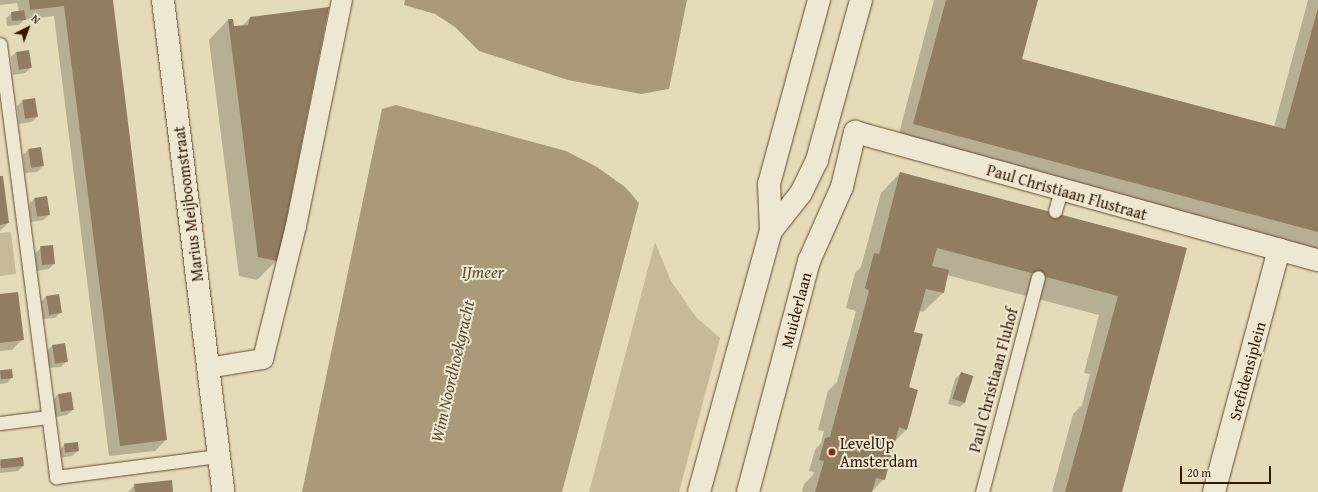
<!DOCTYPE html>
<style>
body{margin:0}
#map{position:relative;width:1318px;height:492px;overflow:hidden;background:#e5dbba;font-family:"Gentium Book Plus",serif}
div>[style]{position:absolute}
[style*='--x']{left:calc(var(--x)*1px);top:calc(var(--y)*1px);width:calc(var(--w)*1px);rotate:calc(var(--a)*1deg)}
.green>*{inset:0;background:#c7ba9b}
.water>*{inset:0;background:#aa997b}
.shadow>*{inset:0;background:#0003}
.building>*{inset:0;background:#917d61;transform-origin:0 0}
.roads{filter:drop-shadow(0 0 1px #62492f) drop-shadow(0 0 1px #62492f)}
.service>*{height:13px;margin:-6.5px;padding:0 6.5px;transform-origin:6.5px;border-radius:6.5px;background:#eee8d2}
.pedestrian>*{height:20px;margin:-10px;padding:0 10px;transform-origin:10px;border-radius:10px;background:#eee8d2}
.minor>*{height:22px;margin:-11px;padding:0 11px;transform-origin:11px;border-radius:11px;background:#eee8d2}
.secondary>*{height:22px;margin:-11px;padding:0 11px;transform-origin:11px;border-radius:11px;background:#eee8d2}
.dots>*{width:11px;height:11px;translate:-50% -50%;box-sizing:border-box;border:2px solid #eee8d2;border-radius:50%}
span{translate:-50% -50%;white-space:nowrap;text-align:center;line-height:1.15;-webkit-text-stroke:4px #eee8d2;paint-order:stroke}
.street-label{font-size:16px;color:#361801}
.poi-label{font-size:16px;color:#361801}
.left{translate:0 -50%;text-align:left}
.water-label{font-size:17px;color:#644c32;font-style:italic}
.north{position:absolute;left:8px;top:8px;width:40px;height:40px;-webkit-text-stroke:3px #eee8d2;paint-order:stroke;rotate:42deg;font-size:11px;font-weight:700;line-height:16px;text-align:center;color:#361801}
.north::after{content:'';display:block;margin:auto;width:14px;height:18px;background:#361801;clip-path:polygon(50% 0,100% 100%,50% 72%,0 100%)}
.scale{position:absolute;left:1180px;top:466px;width:91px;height:18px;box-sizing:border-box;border:2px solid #361801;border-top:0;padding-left:5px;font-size:12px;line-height:14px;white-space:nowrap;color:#361801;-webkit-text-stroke:3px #eee8d2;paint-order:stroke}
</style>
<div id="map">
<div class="green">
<i style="clip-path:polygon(11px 232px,16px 274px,0 276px,0 233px)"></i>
<i style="clip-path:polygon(655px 242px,671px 281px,696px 317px,720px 338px,679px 492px,589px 492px)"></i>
</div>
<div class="water">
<i style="clip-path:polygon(405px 0,687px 0,669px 89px,641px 94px,568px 80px,479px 51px,455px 27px,435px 14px,404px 5px)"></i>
<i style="clip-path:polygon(396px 105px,566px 151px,597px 167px,625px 187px,639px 203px,562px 492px,302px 492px,382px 109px)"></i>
</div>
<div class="shadow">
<i style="clip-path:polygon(0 0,112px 0,166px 440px,155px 451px,109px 456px,54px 16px,24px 20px,19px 25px,7px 26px,6px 18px,12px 13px,19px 12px,17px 3px,0 5px)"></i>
<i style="clip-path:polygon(934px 0,1037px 0,1021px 60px,1274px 127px,1308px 0,1318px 0,1318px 253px,897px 141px)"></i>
<i style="clip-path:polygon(250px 18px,276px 261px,257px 280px,239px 276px,209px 40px,228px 20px,233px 27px,242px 26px)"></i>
<i style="clip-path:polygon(16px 52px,31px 68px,25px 73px,13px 75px,11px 57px)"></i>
<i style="clip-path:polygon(22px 101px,37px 117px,31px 122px,19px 124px,17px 106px)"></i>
<i style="clip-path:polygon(28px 150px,43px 166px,37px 172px,25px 173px,23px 155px)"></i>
<i style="clip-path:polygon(900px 173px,1186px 249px,1121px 492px,1052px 492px,1073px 414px,1082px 405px,1090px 374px,1084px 373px,1099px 315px,947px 275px,943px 293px,923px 312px,919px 311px,913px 333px,907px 429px,894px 442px,884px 479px,871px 492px,802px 492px,804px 484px,813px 475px,814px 472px,809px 471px,815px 450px,821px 443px,824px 431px,818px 430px,828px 391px,837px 382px,856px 311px,846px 308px,855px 273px,861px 267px,881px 193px)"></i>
<i style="clip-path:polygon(0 177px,8px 223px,0 231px)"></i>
<i style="clip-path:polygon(34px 199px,49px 215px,43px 220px,31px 222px,29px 204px)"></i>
<i style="clip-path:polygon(41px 248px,54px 264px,49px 269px,37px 271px,35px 253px)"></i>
<i style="clip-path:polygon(0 295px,23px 339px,12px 350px,0 351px)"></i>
<i style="clip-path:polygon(46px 296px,61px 312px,55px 318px,43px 319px,41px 302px)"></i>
<i style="clip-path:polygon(53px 345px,67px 361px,61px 367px,49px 368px,47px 351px)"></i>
<i style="clip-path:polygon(0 371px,12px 377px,7px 383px,0 384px)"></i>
<i style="clip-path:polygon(961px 373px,966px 402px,960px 407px,948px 404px,955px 379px)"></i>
<i style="clip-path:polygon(58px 394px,73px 410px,67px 415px,55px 417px,53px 400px)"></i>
<i style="clip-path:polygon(65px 444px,78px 451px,72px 456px,60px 458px,59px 450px)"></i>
<i style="clip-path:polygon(0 461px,23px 466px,18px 471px,0 473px)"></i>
<i style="clip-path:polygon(135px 485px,172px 492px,128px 492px)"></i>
</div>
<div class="building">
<i style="clip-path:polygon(29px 0,113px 0,167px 440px,120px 446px,64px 6px,30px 10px)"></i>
<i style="clip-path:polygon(946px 0,1038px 0,1022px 59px,1285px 129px,1318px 8px,1318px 232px,913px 124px)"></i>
<i style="clip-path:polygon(329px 7px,279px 257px,277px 261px,258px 257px,228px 19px,233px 19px,234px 26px,248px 25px,250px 17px)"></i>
<i style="clip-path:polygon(24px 10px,26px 20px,12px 21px,11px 12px)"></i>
<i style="left:29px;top:50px;width:18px;height:13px;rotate:81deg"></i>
<i style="left:35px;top:98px;width:19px;height:13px;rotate:81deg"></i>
<i style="left:41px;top:147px;width:19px;height:13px;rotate:81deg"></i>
<i style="clip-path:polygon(900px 172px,1187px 248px,1122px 492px,1065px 492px,1118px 296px,937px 248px,932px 266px,949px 270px,944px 293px,926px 289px,914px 332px,923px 334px,909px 387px,918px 390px,907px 430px,899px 427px,885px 480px,876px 478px,872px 492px,815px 492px,824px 461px,819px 460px,825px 438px,830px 437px,869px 291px,865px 288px,874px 253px,879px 254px)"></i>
<i style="clip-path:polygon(0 176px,3px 176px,9px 223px,0 225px)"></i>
<i style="left:47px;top:196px;width:19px;height:13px;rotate:81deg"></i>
<i style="left:53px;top:245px;width:19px;height:13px;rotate:84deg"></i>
<i style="clip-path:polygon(18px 292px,24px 340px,0 343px,0 294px)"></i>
<i style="left:59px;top:294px;width:19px;height:13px;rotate:81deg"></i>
<i style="left:65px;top:343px;width:19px;height:13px;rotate:81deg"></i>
<i style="left:12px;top:369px;width:9px;height:12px;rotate:84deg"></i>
<i style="left:961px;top:372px;width:13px;height:28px;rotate:18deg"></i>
<i style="left:71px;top:392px;width:18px;height:13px;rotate:81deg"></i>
<i style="left:78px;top:442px;width:9px;height:14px;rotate:84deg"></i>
<i style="left:23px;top:457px;width:9px;height:23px;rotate:84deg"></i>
<i style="clip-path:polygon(172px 480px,173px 492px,135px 492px,134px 484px)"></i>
</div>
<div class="roads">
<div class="service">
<i style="--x:0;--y:44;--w:437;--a:82.6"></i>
<i style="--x:56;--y:477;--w:163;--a:-7.4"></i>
<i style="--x:1055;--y:211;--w:22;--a:-74"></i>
<i style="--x:0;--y:423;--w:48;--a:-7.1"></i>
<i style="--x:982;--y:492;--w:222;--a:-75.4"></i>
</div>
<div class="pedestrian">
<i style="--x:208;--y:368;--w:56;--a:-9.3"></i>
<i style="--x:263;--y:359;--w:137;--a:-76.1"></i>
<i style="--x:296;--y:226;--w:231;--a:-78.5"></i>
</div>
<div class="minor">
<i style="--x:163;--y:0;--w:496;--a:83"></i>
<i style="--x:748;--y:492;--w:239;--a:-75.2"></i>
<i style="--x:809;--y:261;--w:81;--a:-66"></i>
<i style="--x:842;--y:187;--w:57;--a:-76.7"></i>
<i style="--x:855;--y:132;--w:480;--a:15.5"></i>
<i style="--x:1214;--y:492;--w:251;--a:-75"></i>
</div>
<div class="secondary">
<i style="--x:771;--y:231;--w:48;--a:-51.7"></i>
<i style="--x:801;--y:193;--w:37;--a:-64"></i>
<i style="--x:817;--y:160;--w:166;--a:-74.6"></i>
<i style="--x:699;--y:492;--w:271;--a:-74.6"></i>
<i style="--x:771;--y:231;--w:47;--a:-92.4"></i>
<i style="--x:769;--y:184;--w:191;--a:-74.8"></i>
</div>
</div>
<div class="dots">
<i style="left:832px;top:452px;background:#8f2418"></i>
</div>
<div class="street-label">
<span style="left:1067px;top:192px;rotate:16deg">Paul Christiaan Flustraat</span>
<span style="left:188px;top:204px;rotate:-97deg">Marius Meijboomstraat</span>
<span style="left:796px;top:310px;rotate:-75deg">Muiderlaan</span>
<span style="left:1247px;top:371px;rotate:-75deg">Srefidensiplein</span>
<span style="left:993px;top:380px;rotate:-75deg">Paul Christiaan Fluhof</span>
</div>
<div class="poi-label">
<span class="left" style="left:840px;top:452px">LevelUp<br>Amsterdam</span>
</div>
<div class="water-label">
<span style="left:483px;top:272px">IJmeer</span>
<span style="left:452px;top:371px;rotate:-77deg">Wim Noordhoekgracht</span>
</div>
<div class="north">N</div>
<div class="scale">20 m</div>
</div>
